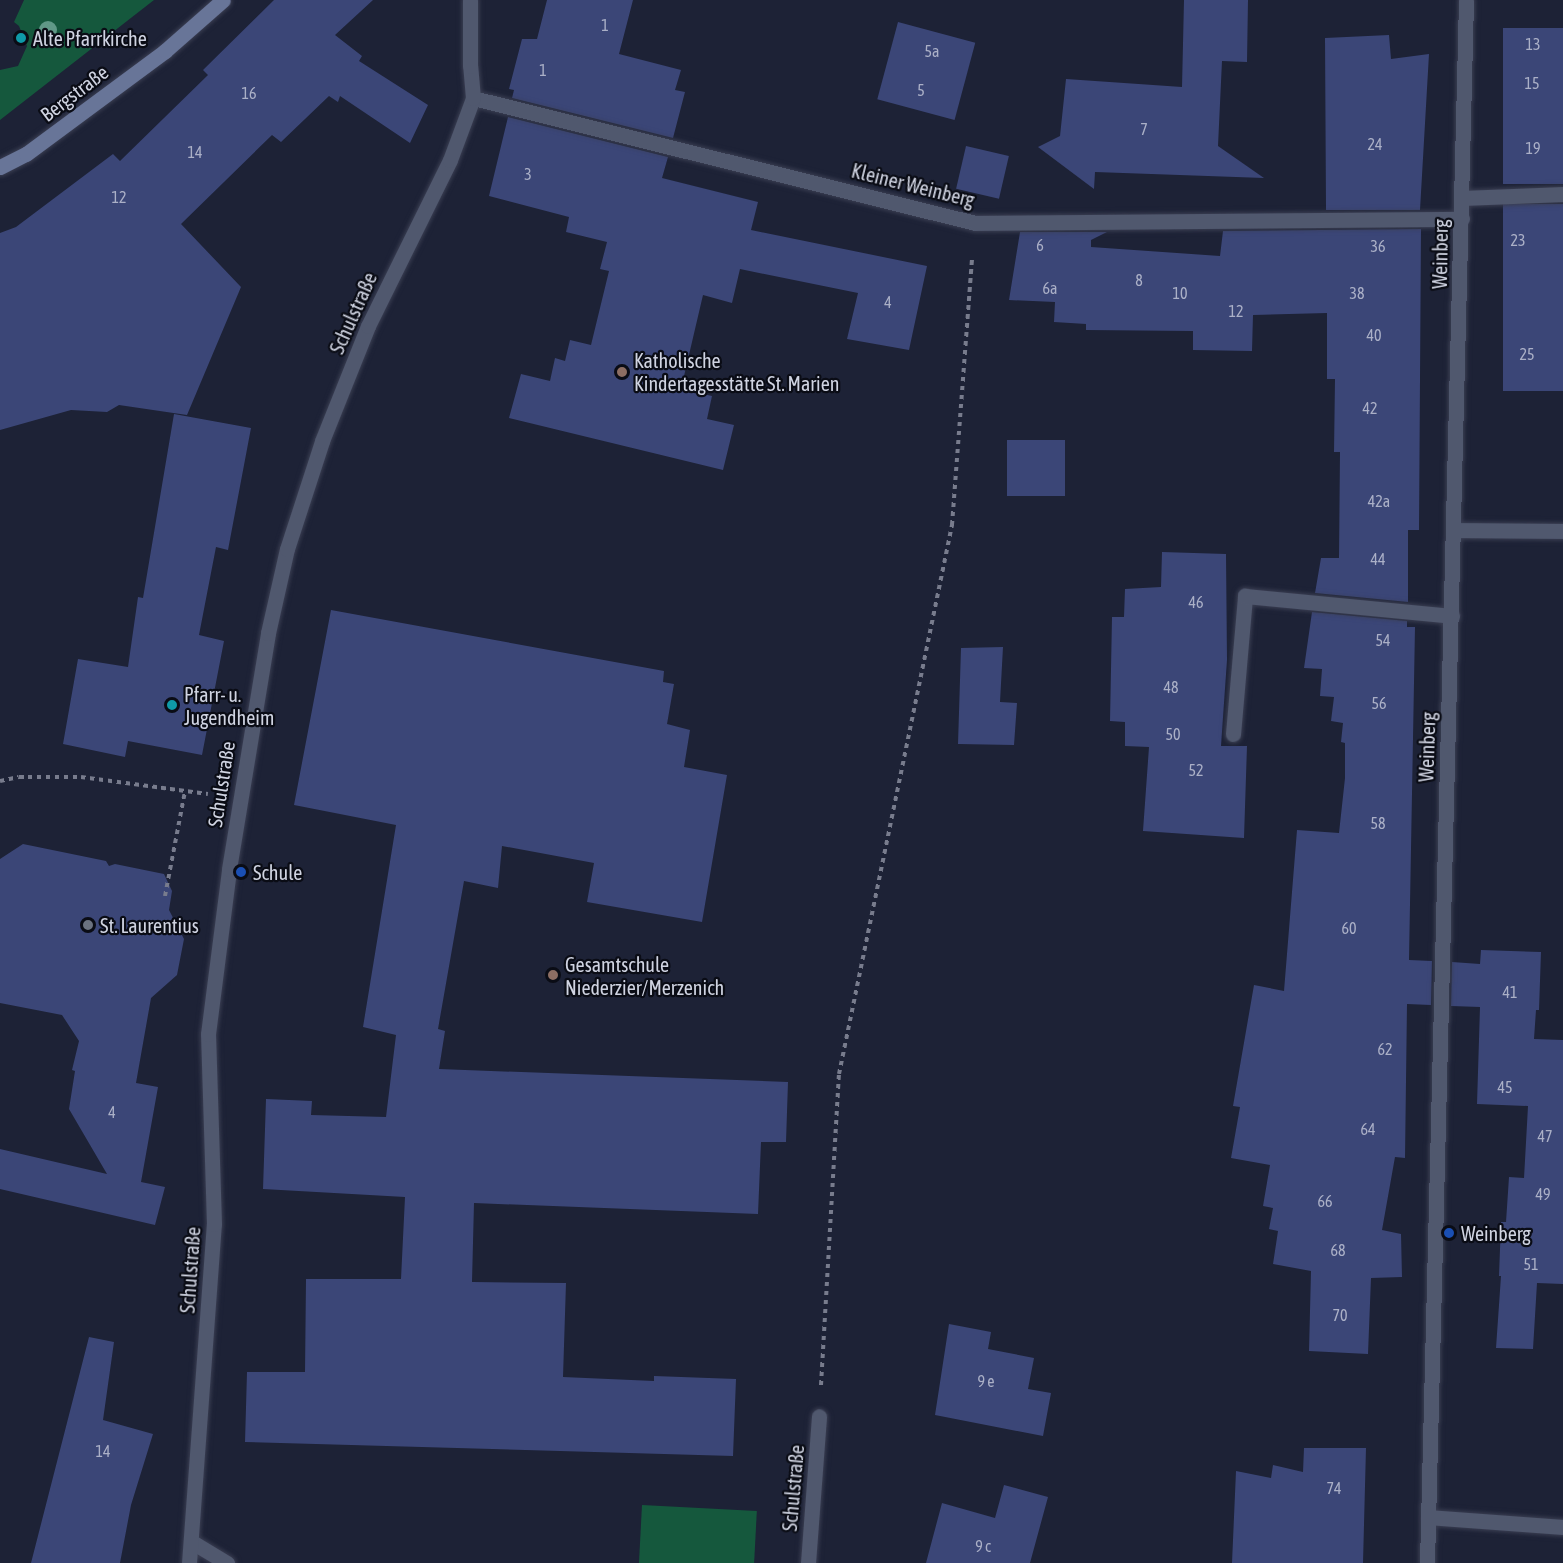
<!DOCTYPE html>
<meta charset="utf-8">
<style>
body{margin:0}
#map{position:relative;width:1563px;height:1563px;overflow:hidden;background:#1d2236;font-family:"Asap Condensed",sans-serif}
div>[style]{position:absolute}
[style*='--x']{left:calc(var(--x)*1px);top:calc(var(--y)*1px);width:calc(var(--w)*1px);rotate:calc(var(--a)*1deg)}
.green>*{inset:0;background:#15583d;transform-origin:0 0}
.building>*{inset:0;background:#3b4677;transform-origin:0 0}
.path>*{height:4px;margin-top:-2px;transform-origin:0;background:repeating-linear-gradient(90deg,#787c8d 0 4.5px,transparent 0 9px)}
.roads{filter:drop-shadow(0 0 2px #3a3e52) drop-shadow(0 0 2px #3a3e52)}
.lane>*{height:15px;margin:-7.5px;padding:0 7.5px;transform-origin:7.5px;border-radius:7.5px;background:#50586e}
.street>*{height:15px;margin:-7.5px;padding:0 7.5px;transform-origin:7.5px;border-radius:7.5px;background:#50586e}
.secondary>*{height:15px;margin:-7.5px;padding:0 7.5px;transform-origin:7.5px;border-radius:7.5px;background:#687598}
.trees>*{width:18px;height:18px;margin:-9px;border-radius:50%;background:#609887}
.dots>*{width:16px;height:16px;translate:-50% -50%;box-sizing:border-box;border:3px solid #0a0c15;border-radius:50%}
span{translate:-50% -50%;white-space:nowrap;text-align:center;line-height:1.15;-webkit-text-stroke:4.5px #0a0c15;paint-order:stroke}
.number-label{font-size:16px;color:#abb0c7}
.number-label span{-webkit-text-stroke-width:0}
.poi-label{font-size:20px;color:#d0d4e2}
.left{translate:0 -50%;text-align:left}
.street-label{font-size:20px;color:#d0d4e2}
</style>
<div id="map">
<div class="green">
<i style="clip-path:polygon(24px 0,154px 0,0 120px,0 70px,18px 66px,27px 46px,19px 26px,14px 22px)"></i>
<i style="left:642px;top:1505px;width:115px;height:58px;rotate:3deg"></i>
</div>
<div class="building">
<i style="clip-path:polygon(274px 0,373px 0,335px 35px,362px 56px,359px 61px,428px 105px,410px 143px,340px 96px,338px 102px,329px 96px,281px 142px,272px 135px,181px 224px,241px 287px,187px 415px,119px 405px,107px 412px,71px 410px,0 430px,0 233px,16px 227px,113px 154px,120px 161px,208px 75px,203px 70px)"></i>
<i style="clip-path:polygon(547px 0,633px 0,619px 54px,681px 70px,675px 90px,685px 92px,673px 138px,512px 98px,514px 90px,509px 89px,522px 39px,537px 39px)"></i>
<i style="clip-path:polygon(1184px 0,1248px 0,1247px 62px,1222px 61px,1218px 146px,1264px 178px,1095px 172px,1094px 189px,1038px 147px,1060px 136px,1066px 79px,1182px 87px)"></i>
<i style="left:898px;top:22px;width:80px;height:80px;rotate:15deg"></i>
<i style="left:1563px;top:28px;width:156px;height:60px;rotate:90deg"></i>
<i style="clip-path:polygon(1389px 35px,1391px 59px,1429px 54px,1420px 210px,1326px 210px,1325px 38px)"></i>
<i style="clip-path:polygon(508px 117px,668px 157px,662px 178px,758px 202px,751px 230px,927px 266px,909px 350px,847px 339px,858px 293px,740px 269px,732px 303px,703px 295px,681px 389px,712px 396px,707px 419px,734px 425px,723px 470px,509px 418px,521px 374px,550px 381px,555px 358px,565px 361px,570px 340px,591px 345px,609px 271px,600px 269px,607px 242px,566px 232px,569px 217px,489px 196px)"></i>
<i style="left:966px;top:146px;width:44px;height:44px;rotate:13deg"></i>
<i style="left:1563px;top:204px;width:187px;height:60px;rotate:90deg"></i>
<i style="clip-path:polygon(1421px 229px,1419px 530px,1408px 530px,1408px 602px,1315px 593px,1321px 558px,1339px 558px,1340px 452px,1334px 452px,1335px 379px,1327px 379px,1327px 313px,1253px 315px,1252px 351px,1193px 350px,1193px 331px,1086px 330px,1086px 324px,1054px 322px,1055px 302px,1009px 300px,1020px 232px,1107px 232px,1091px 240px,1091px 247px,1220px 256px,1223px 231px)"></i>
<i style="clip-path:polygon(174px 414px,251px 428px,228px 550px,216px 547px,199px 635px,224px 641px,202px 755px,128px 741px,125px 757px,63px 744px,78px 659px,128px 667px,138px 597px,143px 598px)"></i>
<i style="left:1007px;top:440px;width:58px;height:56px"></i>
<i style="clip-path:polygon(1162px 552px,1226px 554px,1227px 660px,1221px 746px,1247px 746px,1244px 838px,1143px 831px,1149px 747px,1125px 746px,1125px 722px,1110px 721px,1112px 617px,1124px 617px,1125px 589px,1161px 587px)"></i>
<i style="clip-path:polygon(331px 610px,664px 671px,663px 682px,674px 684px,667px 724px,690px 730px,684px 767px,727px 775px,702px 922px,587px 902px,594px 863px,502px 846px,498px 888px,464px 881px,438px 1029px,445px 1031px,439px 1069px,788px 1082px,786px 1142px,761px 1142px,758px 1214px,474px 1203px,472px 1282px,566px 1283px,563px 1377px,654px 1381px,654px 1376px,736px 1379px,733px 1456px,245px 1442px,247px 1372px,305px 1372px,306px 1279px,401px 1279px,405px 1197px,263px 1189px,266px 1099px,312px 1101px,311px 1115px,386px 1117px,396px 1035px,363px 1027px,396px 825px,294px 805px)"></i>
<i style="clip-path:polygon(1312px 612px,1407px 621px,1407px 627px,1415px 627px,1409px 960px,1432px 961px,1431px 1005px,1407px 1004px,1405px 1158px,1395px 1157px,1382px 1230px,1401px 1234px,1402px 1277px,1371px 1278px,1368px 1354px,1309px 1351px,1311px 1271px,1273px 1264px,1278px 1231px,1269px 1229px,1273px 1208px,1263px 1206px,1270px 1165px,1231px 1158px,1240px 1107px,1233px 1106px,1254px 985px,1284px 991px,1297px 830px,1339px 833px,1345px 778px,1345px 743px,1341px 742px,1343px 723px,1331px 721px,1334px 697px,1320px 696px,1322px 669px,1304px 668px)"></i>
<i style="clip-path:polygon(1003px 647px,1000px 702px,1017px 703px,1014px 745px,958px 744px,961px 648px)"></i>
<i style="clip-path:polygon(23px 844px,106px 861px,109px 866px,115px 864px,164px 874px,172px 891px,169px 910px,184px 939px,177px 975px,151px 998px,136px 1083px,158px 1087px,141px 1182px,165px 1187px,155px 1225px,0 1189px,0 1149px,107px 1174px,69px 1109px,75px 1071px,72px 1070px,79px 1041px,62px 1015px,0 1003px,0 859px)"></i>
<i style="clip-path:polygon(1481px 950px,1541px 952px,1539px 1010px,1536px 1010px,1534px 1039px,1563px 1040px,1563px 1284px,1537px 1283px,1533px 1349px,1496px 1348px,1501px 1276px,1499px 1276px,1501px 1222px,1506px 1222px,1509px 1177px,1524px 1178px,1528px 1106px,1477px 1104px,1480px 1007px,1451px 1006px,1452px 962px,1480px 964px)"></i>
<i style="clip-path:polygon(949px 1324px,991px 1332px,988px 1349px,1034px 1358px,1028px 1389px,1051px 1393px,1043px 1436px,935px 1415px)"></i>
<i style="clip-path:polygon(89px 1337px,114px 1342px,103px 1420px,153px 1434px,131px 1505px,120px 1563px,31px 1563px)"></i>
<i style="clip-path:polygon(1304px 1448px,1366px 1448px,1363px 1563px,1232px 1563px,1236px 1471px,1271px 1478px,1273px 1465px,1303px 1472px)"></i>
<i style="clip-path:polygon(1004px 1485px,1048px 1497px,1030px 1563px,926px 1563px,942px 1503px,995px 1518px)"></i>
</div>
<div class="path">
<i style="--x:0;--y:781;--w:19;--a:-12"></i>
<i style="--x:19;--y:777;--w:62;--a:0"></i>
<i style="--x:81;--y:777;--w:128;--a:7.6"></i>
<i style="--x:165;--y:896;--w:107;--a:-79.2"></i>
<i style="--x:821;--y:1385;--w:312;--a:-86.7"></i>
<i style="--x:839;--y:1074;--w:561;--a:-78.37"></i>
<i style="--x:952;--y:525;--w:269;--a:-85.7"></i>
</div>
<div class="roads">
<div class="lane">
<i style="--x:1454;--y:530;--w:109;--a:0.5"></i>
</div>
<div class="street">
<i style="--x:473;--y:98;--w:517;--a:13.98"></i>
<i style="--x:975;--y:223;--w:487;--a:-0.5"></i>
<i style="--x:1463;--y:198;--w:100;--a:-2.3"></i>
<i style="--x:1233;--y:734;--w:139;--a:-85"></i>
<i style="--x:1245;--y:596;--w:208;--a:5.5"></i>
<i style="--x:1428;--y:1517;--w:135;--a:4.2"></i>
<i style="--x:192;--y:1542;--w:41;--a:31"></i>
<i style="--x:189;--y:1563;--w:340;--a:-85.8"></i>
<i style="--x:214;--y:1224;--w:190;--a:-91.8"></i>
<i style="--x:208;--y:1034;--w:166;--a:-82.7"></i>
<i style="--x:229;--y:869;--w:239;--a:-80.6"></i>
<i style="--x:268;--y:633;--w:86;--a:-77.3"></i>
<i style="--x:287;--y:549;--w:114;--a:-72"></i>
<i style="--x:322;--y:441;--w:124;--a:-68.2"></i>
<i style="--x:368;--y:326;--w:185;--a:-63.7"></i>
<i style="--x:450;--y:160;--w:66;--a:-69.6"></i>
<i style="--x:473;--y:98;--w:32;--a:-95"></i>
<i style="--x:470;--y:66;--w:66;--a:-90"></i>
<i style="--x:808;--y:1563;--w:147;--a:-85.7"></i>
<i style="--x:1427;--y:1563;--w:1563;--a:-88.57"></i>
</div>
<div class="secondary">
<i style="--x:0;--y:167;--w:29;--a:-27"></i>
<i style="--x:26;--y:154;--w:173;--a:-36.5"></i>
<i style="--x:165;--y:51;--w:77;--a:-41.3"></i>
</div>
</div>
<div class="trees">
<i style="left:48px;top:30px"></i>
</div>
<div class="dots">
<i style="left:21px;top:38px;background:#0f9aa8"></i>
<i style="left:622px;top:372px;background:#8d6e63"></i>
<i style="left:172px;top:705px;background:#0f9aa8"></i>
<i style="left:241px;top:872px;background:#1a4fb4"></i>
<i style="left:88px;top:925px;background:#6b7280"></i>
<i style="left:553px;top:975px;background:#8d6e63"></i>
<i style="left:1449px;top:1233px;background:#1a4fb4"></i>
</div>
<div class="number-label">
<span style="left:605px;top:25px">1</span>
<span style="left:1533px;top:44px">13</span>
<span style="left:932px;top:51px">5a</span>
<span style="left:543px;top:70px">1</span>
<span style="left:1532px;top:83px">15</span>
<span style="left:921px;top:90px">5</span>
<span style="left:249px;top:93px">16</span>
<span style="left:1144px;top:129px">7</span>
<span style="left:1375px;top:144px">24</span>
<span style="left:1533px;top:148px">19</span>
<span style="left:195px;top:152px">14</span>
<span style="left:528px;top:174px">3</span>
<span style="left:119px;top:197px">12</span>
<span style="left:1518px;top:240px">23</span>
<span style="left:1040px;top:245px">6</span>
<span style="left:1378px;top:246px">36</span>
<span style="left:1139px;top:280px">8</span>
<span style="left:1050px;top:288px">6a</span>
<span style="left:1180px;top:293px">10</span>
<span style="left:1357px;top:293px">38</span>
<span style="left:888px;top:302px">4</span>
<span style="left:1236px;top:311px">12</span>
<span style="left:1374px;top:335px">40</span>
<span style="left:1527px;top:354px">25</span>
<span style="left:1370px;top:408px">42</span>
<span style="left:1379px;top:501px">42a</span>
<span style="left:1378px;top:559px">44</span>
<span style="left:1196px;top:602px">46</span>
<span style="left:1383px;top:640px">54</span>
<span style="left:1171px;top:687px">48</span>
<span style="left:1379px;top:703px">56</span>
<span style="left:1173px;top:734px">50</span>
<span style="left:1196px;top:770px">52</span>
<span style="left:1378px;top:823px">58</span>
<span style="left:1349px;top:928px">60</span>
<span style="left:1510px;top:992px">41</span>
<span style="left:1385px;top:1049px">62</span>
<span style="left:1505px;top:1087px">45</span>
<span style="left:112px;top:1112px">4</span>
<span style="left:1368px;top:1129px">64</span>
<span style="left:1545px;top:1136px">47</span>
<span style="left:1543px;top:1194px">49</span>
<span style="left:1325px;top:1201px">66</span>
<span style="left:1338px;top:1250px">68</span>
<span style="left:1531px;top:1264px">51</span>
<span style="left:1340px;top:1315px">70</span>
<span style="left:986px;top:1381px">9 e</span>
<span style="left:103px;top:1451px">14</span>
<span style="left:1334px;top:1488px">74</span>
<span style="left:983px;top:1546px">9 c</span>
</div>
<div class="poi-label">
<span class="left" style="left:33px;top:38px">Alte Pfarrkirche</span>
<span class="left" style="left:634px;top:372px">Katholische<br>Kindertagesstätte St. Marien</span>
<span class="left" style="left:184px;top:706px">Pfarr- u.<br>Jugendheim</span>
<span class="left" style="left:253px;top:872px">Schule</span>
<span class="left" style="left:100px;top:925px">St. Laurentius</span>
<span class="left" style="left:565px;top:976px">Gesamtschule<br>Niederzier/Merzenich</span>
<span class="left" style="left:1461px;top:1233px">Weinberg</span>
</div>
<div class="street-label">
<span style="left:74px;top:93px;rotate:-37deg">Bergstraße</span>
<span style="left:913px;top:185px;rotate:14deg">Kleiner Weinberg</span>
<span style="left:1440px;top:254px;rotate:-89deg">Weinberg</span>
<span style="left:353px;top:313px;rotate:-66deg">Schulstraße</span>
<span style="left:1427px;top:747px;rotate:-88deg">Weinberg</span>
<span style="left:221px;top:784px;rotate:-81deg">Schulstraße</span>
<span style="left:190px;top:1270px;rotate:-86deg">Schulstraße</span>
<span style="left:793px;top:1488px;rotate:-85deg">Schulstraße</span>
</div>
</div>
